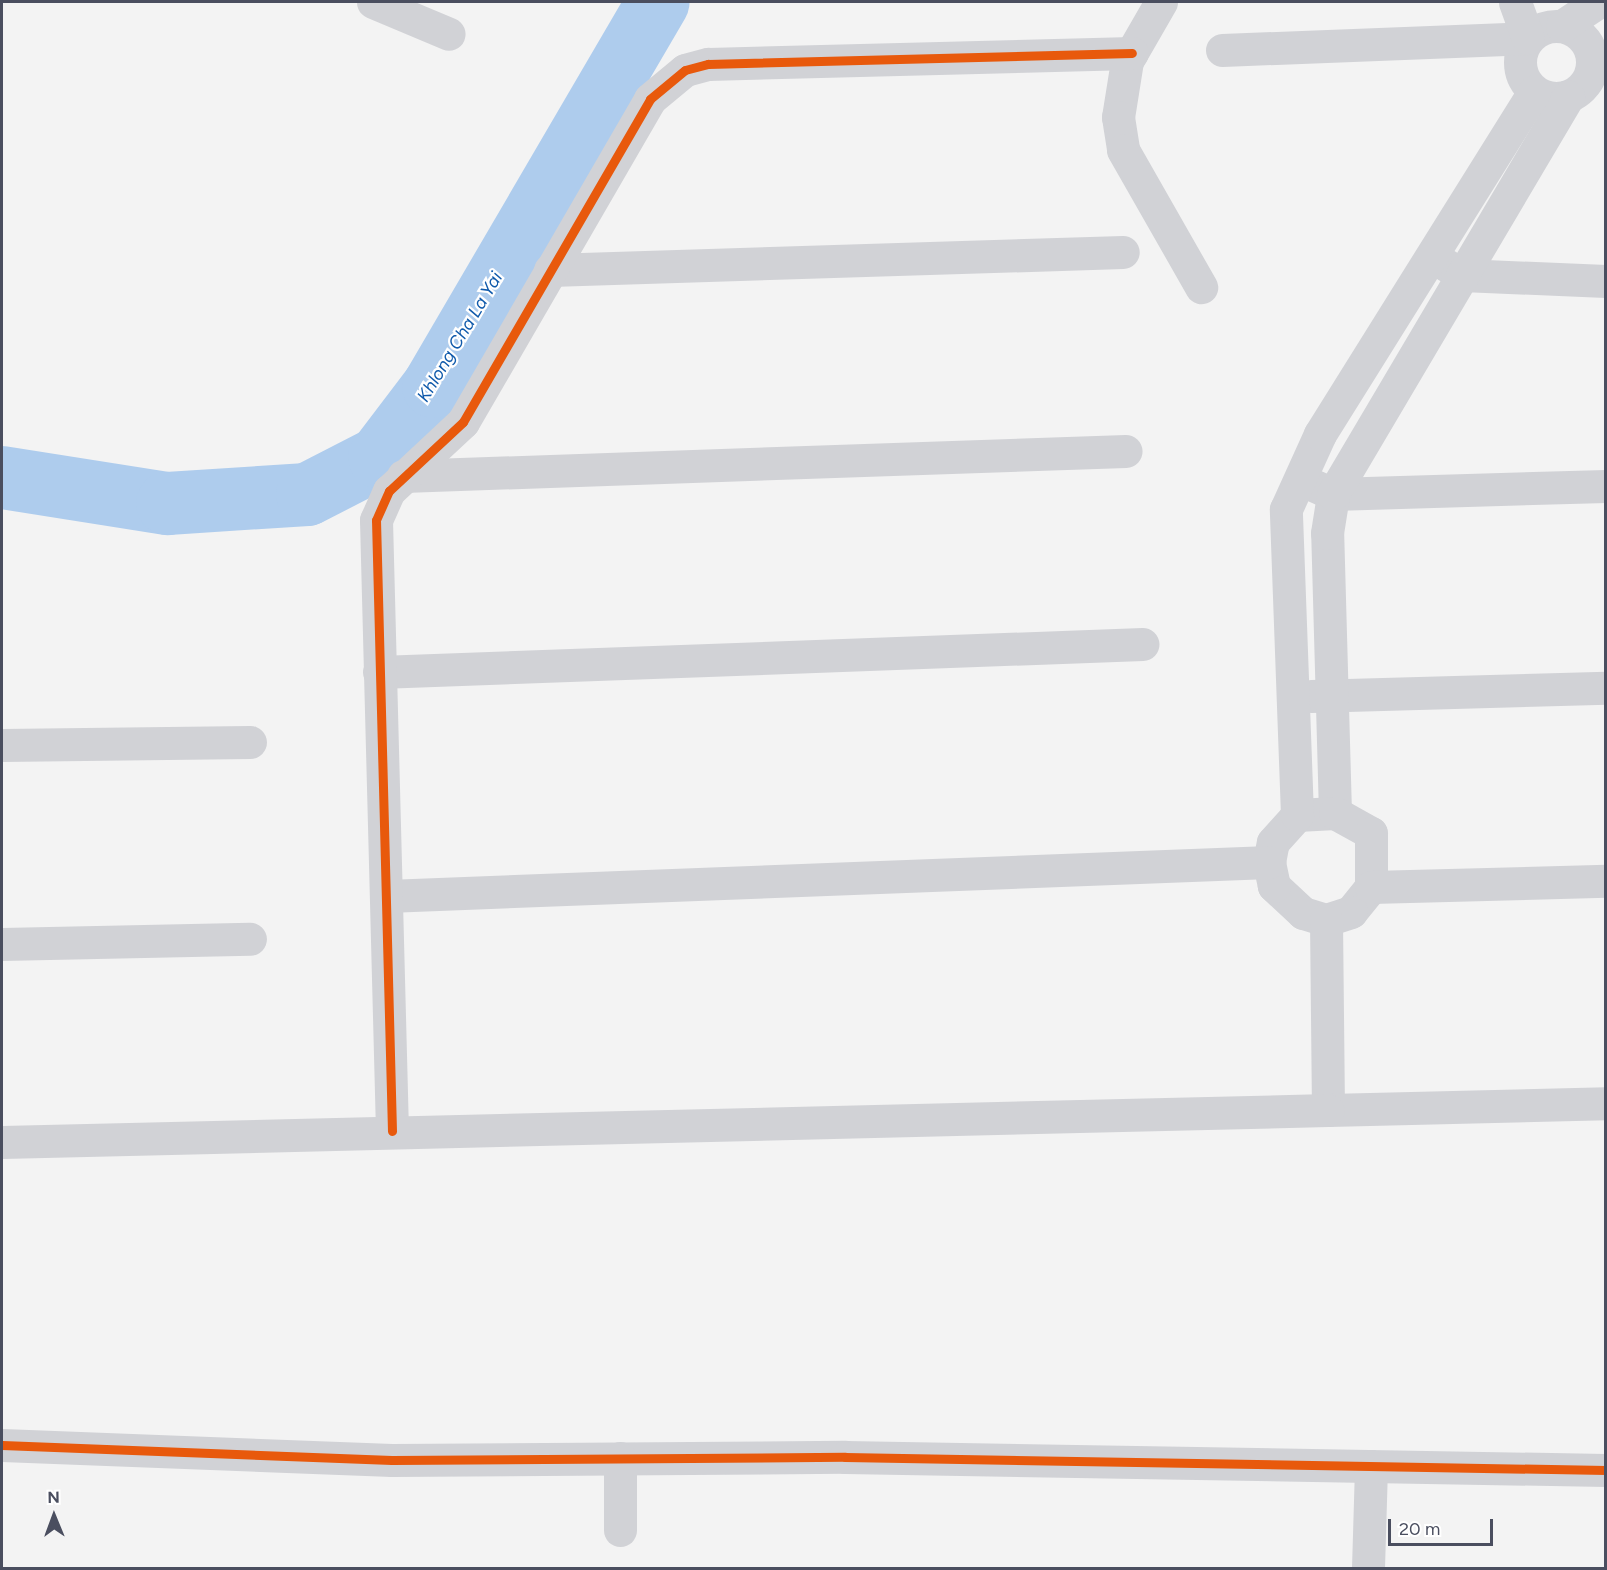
<!DOCTYPE html>
<style>
body{margin:0}
#map{position:relative;width:1607px;height:1570px;overflow:hidden;background:#f3f3f3;font-family:Figtree,sans-serif}
div>[style]{position:absolute}
[style*='--x']{left:calc(var(--x)*1px);top:calc(var(--y)*1px);width:calc(var(--w)*1px);rotate:calc(var(--a)*1deg)}
.river>*{height:63px;margin:-31.5px;padding:0 31.5px;transform-origin:31.5px;border-radius:31.5px;background:#aecced}
.minor>*{height:33px;margin:-16.5px;padding:0 16.5px;transform-origin:16.5px;border-radius:16.5px;background:#d1d2d6}
.minor>.ring{margin:-16.5px;padding:0;box-sizing:content-box;background:none;border:33px solid #d1d2d6;border-radius:50%}
.cycleway>*{height:9px;margin:-4.5px;padding:0 4.5px;transform-origin:4.5px;border-radius:4.5px;background:#e8590c}
span{translate:-50% -50%;white-space:nowrap;text-align:center;line-height:1.15;-webkit-text-stroke:4.5px #fff;paint-order:stroke}
.water-label{font-size:18px;color:#105aab;font-style:italic}
.frame{position:absolute;inset:0;border:3px solid #4a4e5f;pointer-events:none}
.north{position:absolute;left:24px;top:1486px;width:60px;height:60px;-webkit-text-stroke:4px #fff;paint-order:stroke;rotate:359deg;font-size:16px;font-weight:700;line-height:24px;text-align:center;color:#4a4e5f}
.north::after{content:'';display:block;margin:auto;width:21px;height:27px;background:#4a4e5f;clip-path:polygon(50% 0,100% 100%,50% 72%,0 100%)}
.scale{position:absolute;left:1388px;top:1519px;width:105px;height:27px;box-sizing:border-box;border:3px solid #4a4e5f;border-top:0;padding-left:8px;font-size:18px;line-height:21px;white-space:nowrap;color:#4a4e5f;-webkit-text-stroke:4px #fff;paint-order:stroke}
</style>
<div id="map">
<div class="river">
<i style="--x:2;--y:477;--w:167;--a:9"></i>
<i style="--x:167;--y:503;--w:140;--a:-3.7"></i>
<i style="--x:307;--y:494;--w:81;--a:-27.2"></i>
<i style="--x:379;--y:457;--w:89;--a:-52.7"></i>
<i style="--x:433;--y:386;--w:445;--a:-59.7"></i>
</div>
<div class="minor">
<i style="--x:373;--y:2;--w:82;--a:22.8"></i>
<i style="--x:1161;--y:2;--w:68;--a:120"></i>
<i style="--x:1127;--y:61;--w:57;--a:99.1"></i>
<i style="--x:1118;--y:117;--w:33;--a:81"></i>
<i style="--x:1123;--y:150;--w:158;--a:60.3"></i>
<i class="ring" style="left:1520px;top:26px;width:39px;height:39px"></i>
<i style="--x:1562;--y:26;--w:43;--a:-33.7"></i>
<i style="--x:1222;--y:50;--w:306;--a:-2.2"></i>
<i style="--x:1528;--y:38;--w:38;--a:-110"></i>
<i style="--x:1446;--y:265;--w:19;--a:32"></i>
<i style="--x:1462;--y:275;--w:144;--a:2.4"></i>
<i style="--x:550;--y:270;--w:573;--a:-1.8"></i>
<i style="--x:403;--y:476;--w:723;--a:-1.98"></i>
<i style="--x:1315;--y:486;--w:20;--a:24"></i>
<i style="--x:1333;--y:494;--w:273;--a:-1.7"></i>
<i style="--x:379;--y:672;--w:764;--a:-2.1"></i>
<i style="--x:1311;--y:696;--w:295;--a:-1.6"></i>
<i style="--x:2;--y:745;--w:248;--a:-0.7"></i>
<i style="--x:1335;--y:813;--w:280;--a:-91.6"></i>
<i style="--x:1327;--y:533;--w:39;--a:-81"></i>
<i style="--x:1333;--y:494;--w:462;--a:-59.4"></i>
<i style="--x:1297;--y:815;--w:38;--a:-3"></i>
<i style="--x:1335;--y:813;--w:41;--a:29.1"></i>
<i style="--x:1371;--y:833;--w:54;--a:90"></i>
<i style="--x:1371;--y:887;--w:32;--a:129"></i>
<i style="--x:1351;--y:912;--w:26;--a:162"></i>
<i style="--x:1326;--y:920;--w:24;--a:-163"></i>
<i style="--x:1303;--y:913;--w:40;--a:-137"></i>
<i style="--x:1274;--y:886;--w:25;--a:-102"></i>
<i style="--x:1269;--y:862;--w:20;--a:-79"></i>
<i style="--x:1273;--y:842;--w:36;--a:-48"></i>
<i style="--x:1297;--y:815;--w:306;--a:-92.1"></i>
<i style="--x:1286;--y:509;--w:82;--a:-65.6"></i>
<i style="--x:1320;--y:434;--w:404;--a:-58"></i>
<i style="--x:1371;--y:887;--w:235;--a:-1.5"></i>
<i style="--x:387;--y:896;--w:883;--a:-2.21"></i>
<i style="--x:1326;--y:920;--w:190;--a:89.4"></i>
<i style="--x:1328;--y:1110;--w:278;--a:-1.4"></i>
<i style="--x:2;--y:944;--w:248;--a:-1.2"></i>
<i style="--x:392;--y:1131;--w:611;--a:-91.5"></i>
<i style="--x:376;--y:520;--w:32;--a:-66"></i>
<i style="--x:389;--y:491;--w:101;--a:-43"></i>
<i style="--x:463;--y:422;--w:373;--a:-59.9"></i>
<i style="--x:650;--y:99;--w:45;--a:-39.6"></i>
<i style="--x:685;--y:70;--w:24;--a:-15"></i>
<i style="--x:708;--y:64;--w:424;--a:-1.5"></i>
<i style="--x:2;--y:1142;--w:1326;--a:-1.38"></i>
<i style="--x:2;--y:1445;--w:390;--a:2.2"></i>
<i style="--x:392;--y:1460;--w:453;--a:-0.4"></i>
<i style="--x:845;--y:1457;--w:761;--a:0.98"></i>
<i style="--x:620;--y:1458;--w:72;--a:90"></i>
<i style="--x:1368;--y:1568;--w:102;--a:-88.3"></i>
</div>
<div class="cycleway">
<i style="--x:392;--y:1131;--w:611;--a:-91.5"></i>
<i style="--x:376;--y:520;--w:32;--a:-66"></i>
<i style="--x:389;--y:491;--w:101;--a:-43"></i>
<i style="--x:463;--y:422;--w:373;--a:-59.9"></i>
<i style="--x:650;--y:99;--w:45;--a:-39.6"></i>
<i style="--x:685;--y:70;--w:24;--a:-15"></i>
<i style="--x:708;--y:64;--w:424;--a:-1.5"></i>
<i style="--x:2;--y:1445;--w:390;--a:2.2"></i>
<i style="--x:392;--y:1460;--w:453;--a:-0.4"></i>
<i style="--x:845;--y:1457;--w:761;--a:0.98"></i>
</div>
<div class="water-label">
<span style="left:460px;top:337px;rotate:-59deg">Khlong Cha La Yai</span>
</div>
<div class="frame"></div>
<div class="north">N</div>
<div class="scale">20 m</div>
</div>
